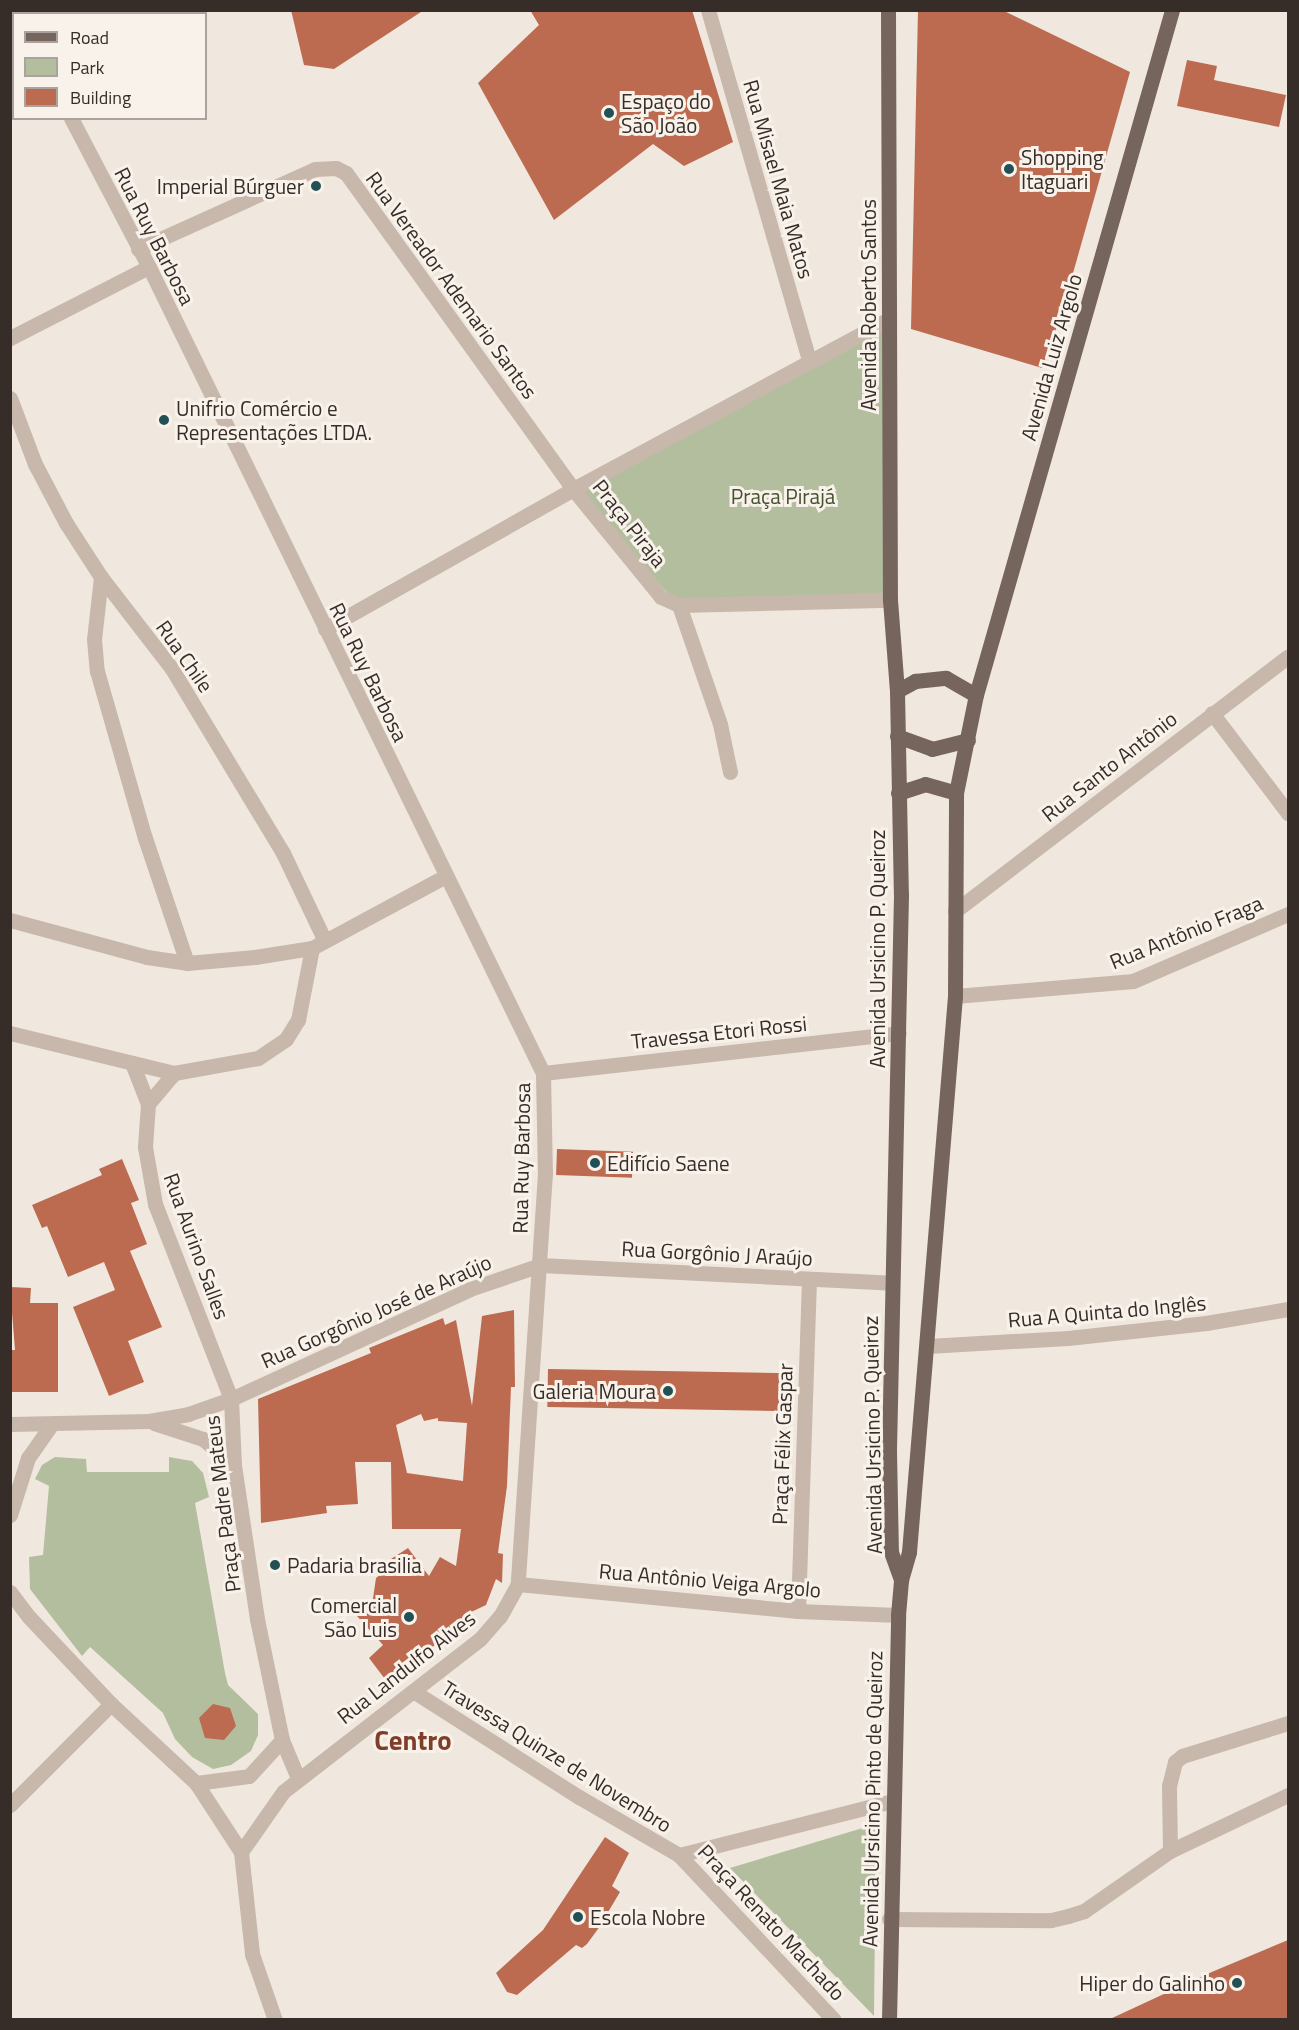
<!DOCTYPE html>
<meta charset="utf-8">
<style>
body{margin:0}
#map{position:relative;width:1299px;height:2030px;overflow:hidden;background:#f0e8de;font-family:"Titillium Web",sans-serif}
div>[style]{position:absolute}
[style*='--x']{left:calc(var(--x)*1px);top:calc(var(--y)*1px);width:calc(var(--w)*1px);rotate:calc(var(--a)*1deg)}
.green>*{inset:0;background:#b3be9f}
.building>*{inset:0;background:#bc6b51;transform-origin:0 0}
.minor>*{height:15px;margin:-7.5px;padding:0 7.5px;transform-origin:7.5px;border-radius:7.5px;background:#c7b8ab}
.major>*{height:15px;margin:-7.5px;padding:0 7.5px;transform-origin:7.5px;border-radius:7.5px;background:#76655c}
.dots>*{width:16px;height:16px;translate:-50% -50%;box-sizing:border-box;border:3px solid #f8f2ea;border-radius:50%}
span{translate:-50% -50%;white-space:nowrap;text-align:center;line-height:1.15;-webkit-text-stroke:6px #f8f2ea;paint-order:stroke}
.poi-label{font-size:21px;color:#362d29}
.left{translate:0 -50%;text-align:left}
.right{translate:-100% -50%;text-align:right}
.street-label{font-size:21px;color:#362d29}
.park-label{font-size:21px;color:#45522f}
.district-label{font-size:27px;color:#7e3e29;font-weight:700}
.frame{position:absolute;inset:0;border:12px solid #362d29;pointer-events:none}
.legend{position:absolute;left:12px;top:12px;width:195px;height:108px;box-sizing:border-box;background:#f8f2ea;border:2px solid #aaa39d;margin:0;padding:8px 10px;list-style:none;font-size:18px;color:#362d29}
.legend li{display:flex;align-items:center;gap:12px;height:30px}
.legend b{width:30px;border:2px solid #aaa39d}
</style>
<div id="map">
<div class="green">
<i style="clip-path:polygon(889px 319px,890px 600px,679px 605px,573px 489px)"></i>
<i style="clip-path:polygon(55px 1457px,86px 1459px,87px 1472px,169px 1472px,169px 1457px,192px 1461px,203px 1473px,209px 1497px,195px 1503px,225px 1673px,228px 1685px,258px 1714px,258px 1735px,251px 1751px,231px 1765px,213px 1769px,192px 1757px,175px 1739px,163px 1713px,90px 1647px,82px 1656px,30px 1589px,29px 1557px,43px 1555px,49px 1486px,35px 1479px,42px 1465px)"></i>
<i style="clip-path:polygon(876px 1824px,874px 2016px,730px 1868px)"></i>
</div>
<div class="building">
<i style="clip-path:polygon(291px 10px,424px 10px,334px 69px,304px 65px)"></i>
<i style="clip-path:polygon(530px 10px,692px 10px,733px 142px,684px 166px,653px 144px,554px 220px,478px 83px,539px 25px)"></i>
<i style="clip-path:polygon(918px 10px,1002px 10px,1130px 72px,1062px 312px,1042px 368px,911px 329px)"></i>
<i style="clip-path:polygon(1187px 60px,1217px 66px,1214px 80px,1286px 95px,1279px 127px,1177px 106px)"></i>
<i style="left:557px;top:1149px;width:76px;height:26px;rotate:2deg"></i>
<i style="clip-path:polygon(122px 1159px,139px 1200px,131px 1203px,147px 1244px,130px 1251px,162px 1327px,128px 1341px,144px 1382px,109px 1396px,73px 1307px,115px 1290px,104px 1262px,68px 1277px,47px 1226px,42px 1228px,32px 1205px,102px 1175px,99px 1169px)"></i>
<i style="clip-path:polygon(10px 1287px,31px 1288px,30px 1303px,58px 1303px,58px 1392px,10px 1392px,10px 1350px,15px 1350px)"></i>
<i style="clip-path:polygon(evenodd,514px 1310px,515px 1387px,511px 1387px,507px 1486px,498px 1553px,503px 1554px,502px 1583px,496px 1579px,486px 1605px,467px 1614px,391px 1687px,369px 1658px,383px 1645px,357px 1616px,372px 1605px,376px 1578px,394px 1564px,391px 1559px,408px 1548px,429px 1576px,440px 1557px,456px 1566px,461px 1529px,392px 1529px,391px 1462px,355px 1462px,358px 1504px,326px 1506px,327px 1513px,261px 1523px,258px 1399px,371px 1353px,369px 1348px,443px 1318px,445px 1325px,456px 1320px,472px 1406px,482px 1316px,514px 1310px,421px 1414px,424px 1421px,438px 1418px,438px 1421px,467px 1423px,463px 1481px,407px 1473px,396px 1425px,421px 1414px)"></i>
<i style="left:548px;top:1369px;width:241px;height:38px;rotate:1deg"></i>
<i style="clip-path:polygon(213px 1704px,230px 1708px,236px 1726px,224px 1740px,205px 1738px,199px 1718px)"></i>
<i style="clip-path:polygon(605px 1837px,629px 1853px,612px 1886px,620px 1892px,598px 1929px,587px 1944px,582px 1948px,576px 1945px,517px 1995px,507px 1992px,496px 1973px,543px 1930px)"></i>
<i style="clip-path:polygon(1288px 1940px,1288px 2019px,1110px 2019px,1207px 1974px)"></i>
</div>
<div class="minor">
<i style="--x:12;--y:10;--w:4;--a:63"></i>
<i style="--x:708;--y:10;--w:364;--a:73.9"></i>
<i style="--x:71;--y:118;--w:168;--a:62.4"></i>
<i style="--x:149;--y:267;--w:897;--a:63.95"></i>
<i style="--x:543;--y:1073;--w:100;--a:88.9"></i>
<i style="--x:545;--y:1173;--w:412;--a:93.8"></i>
<i style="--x:518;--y:1584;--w:37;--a:119"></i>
<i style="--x:500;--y:1616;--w:30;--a:131"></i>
<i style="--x:480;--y:1639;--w:249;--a:142.2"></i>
<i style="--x:283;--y:1792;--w:73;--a:125"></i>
<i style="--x:138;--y:249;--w:194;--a:-24.3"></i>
<i style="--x:315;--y:169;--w:21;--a:-3"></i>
<i style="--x:336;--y:168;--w:11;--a:27"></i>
<i style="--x:346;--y:173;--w:389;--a:54.3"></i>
<i style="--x:573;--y:489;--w:139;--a:50.8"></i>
<i style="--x:661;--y:597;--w:20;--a:24"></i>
<i style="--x:679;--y:605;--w:211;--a:-1.4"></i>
<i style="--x:10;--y:338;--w:156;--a:-27.1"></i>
<i style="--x:10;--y:398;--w:71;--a:69.3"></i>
<i style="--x:35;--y:464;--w:67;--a:62.3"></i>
<i style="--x:66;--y:523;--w:64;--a:57.1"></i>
<i style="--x:101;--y:577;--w:116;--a:52.3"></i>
<i style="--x:172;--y:669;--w:215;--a:58.9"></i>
<i style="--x:283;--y:853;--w:95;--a:64.5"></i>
<i style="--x:101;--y:577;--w:62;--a:96.4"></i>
<i style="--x:94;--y:639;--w:32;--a:85"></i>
<i style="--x:97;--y:671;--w:174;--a:74"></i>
<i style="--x:145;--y:838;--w:132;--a:71.4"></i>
<i style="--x:679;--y:605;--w:126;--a:71"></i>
<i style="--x:720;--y:724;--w:49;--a:78.2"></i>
<i style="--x:325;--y:629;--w:285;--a:-29.4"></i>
<i style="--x:573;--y:489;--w:359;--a:-28.3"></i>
<i style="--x:1212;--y:713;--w:126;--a:52.8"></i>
<i style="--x:955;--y:911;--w:419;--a:-37.4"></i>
<i style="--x:10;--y:920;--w:142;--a:15.1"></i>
<i style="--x:147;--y:957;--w:40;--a:8.5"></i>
<i style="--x:187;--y:963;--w:68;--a:-5"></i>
<i style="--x:255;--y:957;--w:58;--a:-9"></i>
<i style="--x:312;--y:948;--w:150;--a:-28.3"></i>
<i style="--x:955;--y:996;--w:179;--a:-4.8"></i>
<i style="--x:1133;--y:981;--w:169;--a:-23.4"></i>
<i style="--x:10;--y:1033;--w:169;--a:13.7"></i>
<i style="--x:132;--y:1063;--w:44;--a:68.7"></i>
<i style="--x:148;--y:1104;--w:43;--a:94"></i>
<i style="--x:145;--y:1147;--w:58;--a:80"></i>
<i style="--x:155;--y:1204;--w:209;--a:68.7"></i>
<i style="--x:231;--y:1399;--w:66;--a:87.4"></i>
<i style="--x:234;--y:1465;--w:156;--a:81.5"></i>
<i style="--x:257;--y:1619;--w:124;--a:78.3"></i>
<i style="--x:282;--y:1740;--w:41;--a:67.2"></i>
<i style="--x:543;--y:1073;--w:358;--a:-6.4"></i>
<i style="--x:148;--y:1104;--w:40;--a:-50"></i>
<i style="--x:174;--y:1073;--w:85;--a:-10.1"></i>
<i style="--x:258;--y:1058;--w:34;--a:-34"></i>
<i style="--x:286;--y:1039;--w:22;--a:-58"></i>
<i style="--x:298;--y:1020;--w:73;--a:-79"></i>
<i style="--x:928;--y:1346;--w:140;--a:-3.3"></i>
<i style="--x:1068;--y:1338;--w:139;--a:-6.2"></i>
<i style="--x:1206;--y:1323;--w:83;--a:-9.7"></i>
<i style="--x:154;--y:1423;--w:52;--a:18.1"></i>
<i style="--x:203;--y:1439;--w:40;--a:40"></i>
<i style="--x:10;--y:1424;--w:139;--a:-1.2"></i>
<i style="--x:149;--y:1421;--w:40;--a:-10"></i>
<i style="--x:188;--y:1414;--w:46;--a:-19.2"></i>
<i style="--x:231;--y:1399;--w:263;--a:-24.7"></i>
<i style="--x:470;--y:1289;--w:74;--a:-18.9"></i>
<i style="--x:540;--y:1265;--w:352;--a:2.9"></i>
<i style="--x:10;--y:1515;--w:60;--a:-72.5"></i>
<i style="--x:28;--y:1458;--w:40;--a:-55.1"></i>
<i style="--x:518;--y:1584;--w:281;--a:5.5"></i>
<i style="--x:798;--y:1611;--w:100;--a:2.3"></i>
<i style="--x:10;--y:1592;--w:31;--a:53"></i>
<i style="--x:29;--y:1617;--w:120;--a:46.7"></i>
<i style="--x:111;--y:1704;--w:116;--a:42.9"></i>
<i style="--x:196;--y:1783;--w:82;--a:56.9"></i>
<i style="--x:241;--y:1852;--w:103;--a:83.8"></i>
<i style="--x:252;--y:1954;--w:70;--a:70.8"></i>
<i style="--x:798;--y:1611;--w:332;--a:-88.1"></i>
<i style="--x:413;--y:1691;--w:197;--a:32.6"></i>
<i style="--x:579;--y:1797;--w:116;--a:30.1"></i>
<i style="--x:679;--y:1855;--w:226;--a:46.8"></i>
<i style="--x:196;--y:1783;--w:53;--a:-7.5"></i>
<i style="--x:249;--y:1776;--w:49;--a:-47.5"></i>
<i style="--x:10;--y:1805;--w:143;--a:-45"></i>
<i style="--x:1170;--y:1851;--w:65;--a:-90.9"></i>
<i style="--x:1169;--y:1786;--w:25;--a:-76"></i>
<i style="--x:1175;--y:1762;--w:9;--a:-41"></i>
<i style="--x:1182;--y:1756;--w:111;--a:-17.3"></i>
<i style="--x:679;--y:1855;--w:220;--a:-14.2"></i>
<i style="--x:889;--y:1919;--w:162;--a:0.4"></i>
<i style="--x:1051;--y:1920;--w:17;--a:-13"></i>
<i style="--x:1068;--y:1916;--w:17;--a:-17"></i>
<i style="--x:1084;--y:1911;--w:105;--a:-34.9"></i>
<i style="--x:1170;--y:1851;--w:131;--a:-25.4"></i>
</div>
<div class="major">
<i style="--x:888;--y:10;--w:590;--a:89.81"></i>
<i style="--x:890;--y:600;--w:91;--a:85.6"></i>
<i style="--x:897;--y:691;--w:204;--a:88.9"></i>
<i style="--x:901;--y:895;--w:556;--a:91.24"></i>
<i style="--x:889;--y:1451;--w:101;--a:88.9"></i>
<i style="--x:891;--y:1552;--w:30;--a:70"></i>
<i style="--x:897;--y:691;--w:21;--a:-29"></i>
<i style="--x:915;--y:681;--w:31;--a:-6"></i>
<i style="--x:946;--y:678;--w:34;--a:30"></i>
<i style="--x:897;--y:736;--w:37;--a:20"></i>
<i style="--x:932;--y:749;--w:37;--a:-14"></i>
<i style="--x:898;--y:793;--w:28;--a:-18"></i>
<i style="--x:925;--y:784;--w:32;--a:16"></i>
<i style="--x:889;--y:2020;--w:405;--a:-88.7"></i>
<i style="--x:898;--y:1615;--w:35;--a:-85"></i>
<i style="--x:901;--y:1580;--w:29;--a:-74"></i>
<i style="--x:909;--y:1552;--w:558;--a:-85.27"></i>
<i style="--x:955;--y:996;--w:203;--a:-89.7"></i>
<i style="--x:956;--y:793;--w:100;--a:-78.5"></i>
<i style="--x:976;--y:695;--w:712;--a:-74.03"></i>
</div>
<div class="dots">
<i style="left:609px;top:113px;background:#225054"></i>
<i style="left:1009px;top:169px;background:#225054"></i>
<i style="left:316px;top:186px;background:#225054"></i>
<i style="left:164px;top:420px;background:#225054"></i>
<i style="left:595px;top:1163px;background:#225054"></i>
<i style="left:668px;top:1391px;background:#225054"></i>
<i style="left:275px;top:1565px;background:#225054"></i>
<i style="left:409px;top:1617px;background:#225054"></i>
<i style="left:578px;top:1917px;background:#225054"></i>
<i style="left:1237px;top:1983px;background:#225054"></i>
</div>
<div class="poi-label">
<span class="left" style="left:621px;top:113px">Espaço do<br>São João</span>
<span class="left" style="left:1021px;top:169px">Shopping<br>Itaguari</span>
<span class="right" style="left:304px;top:186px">Imperial Búrguer</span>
<span class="left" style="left:176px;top:420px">Unifrio Comércio e<br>Representações LTDA.</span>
<span class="left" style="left:607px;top:1163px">Edifício Saene</span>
<span class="right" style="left:656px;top:1391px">Galeria Moura</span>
<span class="left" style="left:287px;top:1565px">Padaria brasilia</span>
<span class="right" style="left:397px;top:1617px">Comercial<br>São Luis</span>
<span class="left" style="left:590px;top:1917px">Escola Nobre</span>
<span class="right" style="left:1225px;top:1983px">Hiper do Galinho</span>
</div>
<div class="street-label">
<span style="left:779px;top:179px;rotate:74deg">Rua Misael Maia Matos</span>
<span style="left:155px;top:236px;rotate:63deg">Rua Ruy Barbosa</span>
<span style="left:452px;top:285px;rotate:54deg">Rua Vereador Ademario Santos</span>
<span style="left:868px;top:305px;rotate:-90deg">Avenida Roberto Santos</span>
<span style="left:1051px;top:357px;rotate:-74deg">Avenida Luiz Argolo</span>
<span style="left:630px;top:523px;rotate:52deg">Praça Piraja</span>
<span style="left:185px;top:656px;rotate:55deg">Rua Chile</span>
<span style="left:369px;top:672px;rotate:64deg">Rua Ruy Barbosa</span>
<span style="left:1109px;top:766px;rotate:-38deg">Rua Santo Antônio</span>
<span style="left:1186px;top:932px;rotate:-22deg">Rua Antônio Fraga</span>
<span style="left:877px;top:949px;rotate:-90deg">Avenida Ursicino P. Queiroz</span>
<span style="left:719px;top:1032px;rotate:-6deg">Travessa Etori Rossi</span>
<span style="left:521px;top:1158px;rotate:-89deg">Rua Ruy Barbosa</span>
<span style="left:197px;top:1246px;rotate:70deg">Rua Aurino Salles</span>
<span style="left:717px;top:1253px;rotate:3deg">Rua Gorgônio J Araújo</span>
<span style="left:376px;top:1311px;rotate:-24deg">Rua Gorgônio José de Araújo</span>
<span style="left:1107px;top:1311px;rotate:-5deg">Rua A Quinta do Inglês</span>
<span style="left:872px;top:1435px;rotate:-91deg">Avenida Ursicino P. Queiroz</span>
<span style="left:782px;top:1444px;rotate:-88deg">Praça Félix Gaspar</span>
<span style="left:222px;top:1504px;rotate:-97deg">Praça Padre Mateus</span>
<span style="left:710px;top:1580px;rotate:5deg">Rua Antônio Veiga Argolo</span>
<span style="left:406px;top:1667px;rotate:-38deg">Rua Landulfo Alves</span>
<span style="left:557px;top:1756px;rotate:32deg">Travessa Quinze de Novembro</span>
<span style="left:872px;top:1799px;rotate:-89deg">Avenida Ursicino Pinto de Queiroz</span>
<span style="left:772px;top:1922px;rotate:47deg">Praça Renato Machado</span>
</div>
<div class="park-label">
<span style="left:783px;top:496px">Praça Pirajá</span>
</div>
<div class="district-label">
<span style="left:413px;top:1740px">Centro</span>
</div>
<div class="frame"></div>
<ul class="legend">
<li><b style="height:8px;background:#76655c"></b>Road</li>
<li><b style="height:16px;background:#b3be9f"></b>Park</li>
<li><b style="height:16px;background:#bc6b51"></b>Building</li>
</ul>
</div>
